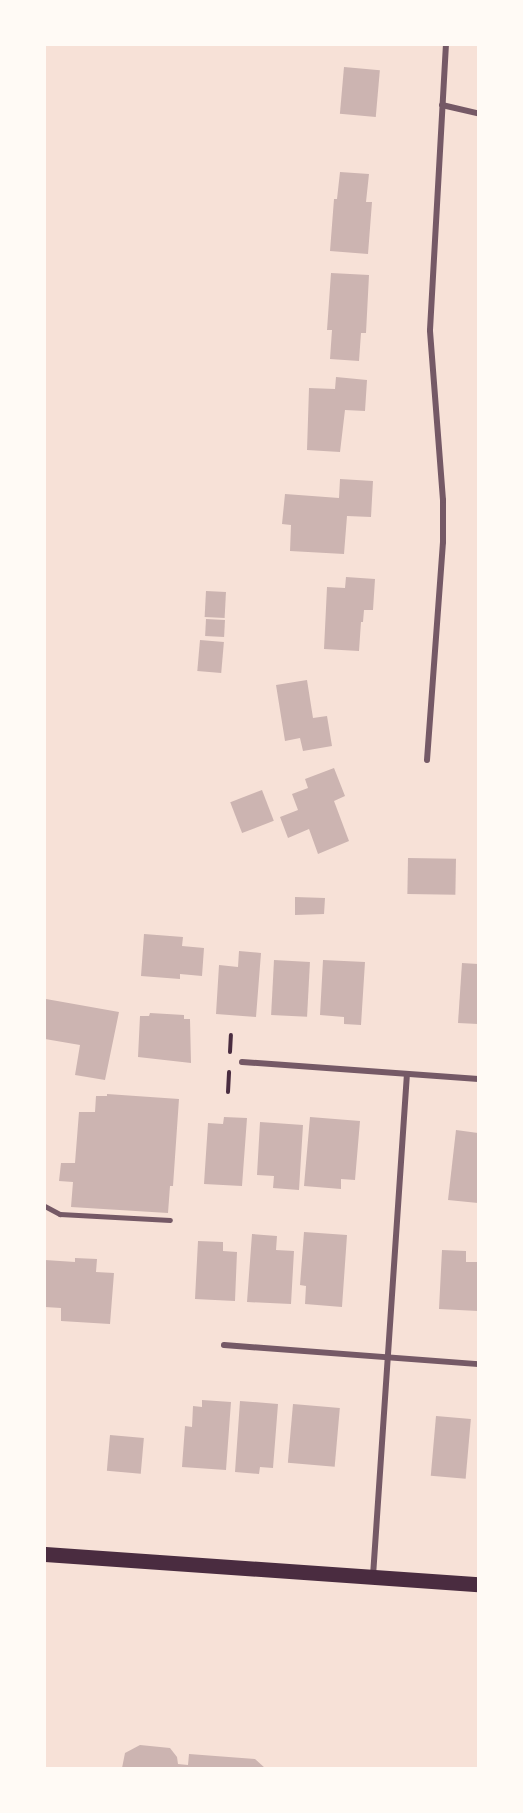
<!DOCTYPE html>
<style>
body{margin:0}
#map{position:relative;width:523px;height:1813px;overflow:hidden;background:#f7e1d7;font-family:"Fira Sans",sans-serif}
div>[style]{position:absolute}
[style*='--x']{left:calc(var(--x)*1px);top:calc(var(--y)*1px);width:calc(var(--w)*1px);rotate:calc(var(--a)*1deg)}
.building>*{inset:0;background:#ccb4b1;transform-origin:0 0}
.path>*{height:4px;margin:-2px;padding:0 2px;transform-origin:2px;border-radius:2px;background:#4a2c40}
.service>*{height:4.5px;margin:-2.25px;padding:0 2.25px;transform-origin:2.25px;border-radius:2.25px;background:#755966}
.minor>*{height:6px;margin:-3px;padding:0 3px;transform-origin:3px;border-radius:3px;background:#755966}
.primary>*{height:15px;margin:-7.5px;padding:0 7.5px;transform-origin:7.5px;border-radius:7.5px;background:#4a2c40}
span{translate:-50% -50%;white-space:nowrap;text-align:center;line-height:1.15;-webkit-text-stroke:5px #fffaf5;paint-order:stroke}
.frame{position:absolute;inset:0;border:46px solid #fffaf5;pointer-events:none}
</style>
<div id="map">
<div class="building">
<i style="left:344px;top:67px;width:36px;height:47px;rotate:5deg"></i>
<i style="clip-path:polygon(340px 172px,369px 174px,366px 202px,372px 202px,368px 254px,330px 251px,334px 199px,337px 199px)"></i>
<i style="clip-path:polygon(331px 273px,369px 275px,366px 333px,361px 333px,359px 361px,330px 359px,332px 330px,327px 330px)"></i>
<i style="clip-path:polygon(336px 377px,367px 380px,365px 411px,345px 410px,340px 452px,307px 450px,309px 388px,335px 389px)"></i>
<i style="clip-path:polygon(340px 479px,373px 481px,371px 517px,347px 516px,344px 554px,290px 551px,291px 525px,282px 524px,285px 494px,339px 498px)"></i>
<i style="clip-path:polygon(346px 577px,375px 579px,373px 610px,364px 610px,363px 622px,361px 622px,359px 651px,324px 649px,327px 587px,345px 588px)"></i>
<i style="left:206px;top:591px;width:20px;height:26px;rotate:3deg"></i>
<i style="left:206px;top:619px;width:19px;height:17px;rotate:3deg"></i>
<i style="left:200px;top:640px;width:24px;height:31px;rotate:5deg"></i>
<i style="clip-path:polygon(307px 680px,313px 718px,327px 716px,332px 746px,303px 751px,300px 738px,285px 741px,276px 685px)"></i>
<i style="clip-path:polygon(334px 768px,345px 796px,334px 801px,349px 841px,318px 854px,309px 829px,288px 838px,280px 817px,298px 810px,292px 794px,308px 788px,305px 779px)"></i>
<i style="left:262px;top:790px;width:33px;height:34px;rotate:69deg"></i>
<i style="left:408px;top:858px;width:48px;height:36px;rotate:1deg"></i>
<i style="clip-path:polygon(295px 897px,325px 898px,324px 914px,295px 915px)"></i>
<i style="clip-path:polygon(144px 934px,183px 937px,182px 946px,204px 948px,202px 976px,180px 974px,180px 979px,141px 976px)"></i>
<i style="clip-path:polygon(239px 951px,261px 953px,256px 1017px,216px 1014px,219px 965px,238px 967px)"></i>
<i style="left:274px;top:960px;width:36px;height:55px;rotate:3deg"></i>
<i style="clip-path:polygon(323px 960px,365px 962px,361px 1025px,344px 1024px,344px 1017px,320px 1015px)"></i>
<i style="clip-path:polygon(462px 963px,478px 964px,478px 1024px,458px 1023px)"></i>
<i style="clip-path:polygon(46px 999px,119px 1012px,105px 1080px,75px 1075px,80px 1045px,45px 1039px)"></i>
<i style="clip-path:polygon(150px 1013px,184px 1015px,184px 1019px,190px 1019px,191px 1063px,138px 1057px,140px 1016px,149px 1016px)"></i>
<i style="clip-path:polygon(107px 1094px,179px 1099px,173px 1186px,170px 1186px,168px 1213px,71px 1207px,73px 1182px,59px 1181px,61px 1163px,75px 1163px,79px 1112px,95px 1112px,96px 1096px,107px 1096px)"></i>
<i style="clip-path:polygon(224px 1117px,247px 1118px,242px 1186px,204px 1184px,208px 1123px,223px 1124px)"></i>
<i style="clip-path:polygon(310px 1117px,360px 1121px,355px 1180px,341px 1179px,341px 1189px,304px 1186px)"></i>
<i style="clip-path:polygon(260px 1122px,303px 1125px,299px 1190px,273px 1188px,274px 1176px,257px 1175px)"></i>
<i style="clip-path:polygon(456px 1130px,478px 1133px,478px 1203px,448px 1200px)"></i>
<i style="clip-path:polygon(304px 1232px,347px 1235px,342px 1307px,305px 1304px,306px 1286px,300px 1285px)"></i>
<i style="clip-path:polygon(252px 1234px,277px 1236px,276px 1250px,294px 1251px,291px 1304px,247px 1302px)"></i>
<i style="clip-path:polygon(198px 1241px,223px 1242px,223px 1251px,237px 1252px,235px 1301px,195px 1299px)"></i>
<i style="clip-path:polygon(442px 1250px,466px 1251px,466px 1262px,478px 1262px,478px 1311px,439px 1309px)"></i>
<i style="clip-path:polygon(75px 1258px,97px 1259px,96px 1272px,114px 1273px,110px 1324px,61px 1321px,61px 1308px,45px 1307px,45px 1260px,75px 1262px)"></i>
<i style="clip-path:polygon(202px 1400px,231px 1402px,226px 1470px,182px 1467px,185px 1426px,192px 1427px,193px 1406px,202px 1407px)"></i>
<i style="clip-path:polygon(240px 1401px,278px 1404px,273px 1468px,260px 1467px,259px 1474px,235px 1472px)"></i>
<i style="left:293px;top:1404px;width:47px;height:59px;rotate:5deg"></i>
<i style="left:436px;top:1416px;width:35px;height:60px;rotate:5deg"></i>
<i style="left:110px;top:1435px;width:34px;height:36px;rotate:5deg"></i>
<i style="clip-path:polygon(140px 1745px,170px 1748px,177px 1757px,178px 1764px,188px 1765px,189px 1754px,255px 1759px,265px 1768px,122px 1768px,125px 1753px)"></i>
</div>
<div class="path">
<i style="--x:230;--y:1052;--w:17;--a:-87"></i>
<i style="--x:228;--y:1092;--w:20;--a:-87"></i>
</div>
<div class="service">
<i style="--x:45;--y:1206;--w:17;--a:28"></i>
<i style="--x:60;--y:1214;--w:110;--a:3.1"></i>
</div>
<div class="minor">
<i style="--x:442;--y:105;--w:37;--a:13"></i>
<i style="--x:427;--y:760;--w:219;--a:-85.8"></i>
<i style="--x:443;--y:542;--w:42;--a:-90"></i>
<i style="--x:443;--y:500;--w:170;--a:-94.4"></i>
<i style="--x:430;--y:330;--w:285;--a:-86.8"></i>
<i style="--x:242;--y:1062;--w:237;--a:4.1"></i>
<i style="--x:224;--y:1345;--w:255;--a:4.3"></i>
<i style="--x:373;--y:1576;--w:503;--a:-86.13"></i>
</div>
<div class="primary">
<i style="--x:45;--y:1554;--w:434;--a:4"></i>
</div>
<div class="frame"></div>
</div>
